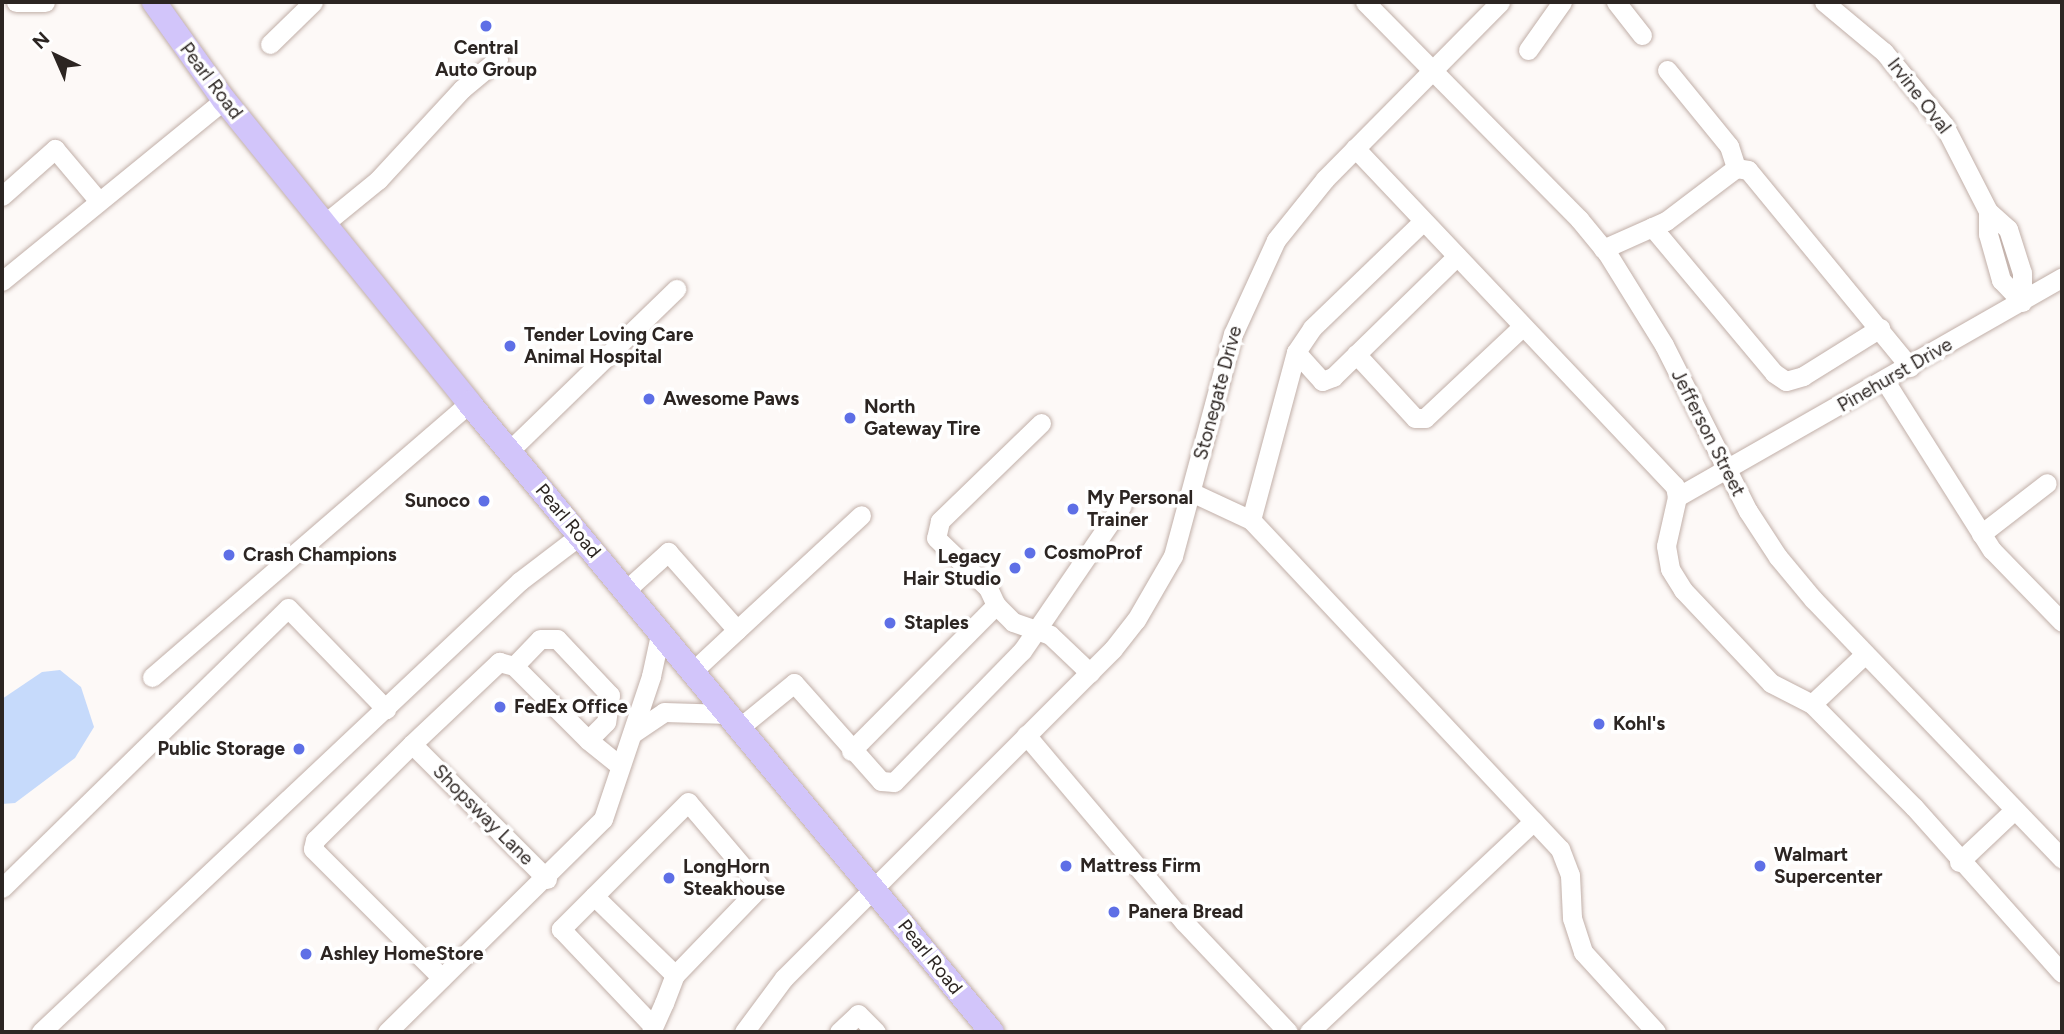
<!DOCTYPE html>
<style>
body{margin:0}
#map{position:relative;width:2064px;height:1034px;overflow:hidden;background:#fdf9f7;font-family:Figtree,sans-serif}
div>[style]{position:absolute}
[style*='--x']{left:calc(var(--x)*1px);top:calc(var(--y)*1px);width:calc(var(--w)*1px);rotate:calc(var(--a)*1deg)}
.water>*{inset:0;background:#c6dafb}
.roads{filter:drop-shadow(0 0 2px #c1afa8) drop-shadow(0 0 2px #c1afa8)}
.minor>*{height:19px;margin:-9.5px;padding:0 9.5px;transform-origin:9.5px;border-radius:9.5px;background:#fff}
.major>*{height:24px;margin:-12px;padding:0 12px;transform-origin:12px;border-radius:12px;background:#d2c5fa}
.dots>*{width:19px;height:19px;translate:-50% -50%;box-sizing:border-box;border:4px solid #fff;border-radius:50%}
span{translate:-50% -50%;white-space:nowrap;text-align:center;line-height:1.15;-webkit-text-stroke:7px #fff;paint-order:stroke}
.poi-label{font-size:19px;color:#2c2522;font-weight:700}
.left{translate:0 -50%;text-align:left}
.right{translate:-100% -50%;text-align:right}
.street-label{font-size:19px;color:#2c2522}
.frame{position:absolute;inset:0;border:4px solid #2c2522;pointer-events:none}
.north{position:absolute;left:21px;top:21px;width:70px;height:70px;-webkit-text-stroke:5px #fff;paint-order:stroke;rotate:316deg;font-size:19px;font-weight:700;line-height:28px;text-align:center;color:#2c2522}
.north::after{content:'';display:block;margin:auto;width:24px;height:32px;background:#2c2522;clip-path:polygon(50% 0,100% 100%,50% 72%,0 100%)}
</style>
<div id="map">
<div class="water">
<i style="clip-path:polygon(60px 670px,81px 687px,94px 727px,75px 758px,15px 803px,2px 804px,2px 699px,42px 672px)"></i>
</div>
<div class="roads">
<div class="minor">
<i style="--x:16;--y:2;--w:29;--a:0"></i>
<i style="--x:1365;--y:2;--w:305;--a:45.4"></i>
<i style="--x:1579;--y:219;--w:44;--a:50.5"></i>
<i style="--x:1607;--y:253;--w:108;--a:58.2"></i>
<i style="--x:1664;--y:345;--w:186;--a:63.2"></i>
<i style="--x:1748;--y:511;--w:55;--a:56.9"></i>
<i style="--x:1778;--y:557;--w:55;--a:50.2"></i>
<i style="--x:1813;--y:599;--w:360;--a:46.2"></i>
<i style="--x:1616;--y:2;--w:42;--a:51.8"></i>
<i style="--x:1824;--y:2;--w:78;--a:39.8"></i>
<i style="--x:1884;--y:52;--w:94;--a:50.6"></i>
<i style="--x:1944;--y:125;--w:97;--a:62.9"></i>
<i style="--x:1988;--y:211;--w:23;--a:90"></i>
<i style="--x:1988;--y:234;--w:48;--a:74.2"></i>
<i style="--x:2001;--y:280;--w:30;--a:46"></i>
<i style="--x:270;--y:44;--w:60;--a:-44.3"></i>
<i style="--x:1528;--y:50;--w:59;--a:-54.7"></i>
<i style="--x:1667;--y:70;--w:98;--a:50.8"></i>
<i style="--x:1729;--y:146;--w:23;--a:72"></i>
<i style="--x:1355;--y:148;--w:465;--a:46.6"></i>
<i style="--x:1675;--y:486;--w:11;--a:80"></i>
<i style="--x:1677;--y:497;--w:50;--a:102.7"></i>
<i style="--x:1666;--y:546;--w:23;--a:80"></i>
<i style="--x:1670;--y:569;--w:25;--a:58"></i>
<i style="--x:1683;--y:590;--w:128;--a:46.6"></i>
<i style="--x:1771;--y:683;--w:46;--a:27.1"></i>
<i style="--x:1812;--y:704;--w:145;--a:45.3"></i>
<i style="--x:1914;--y:807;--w:222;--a:48.3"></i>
<i style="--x:2;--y:196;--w:71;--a:-41.6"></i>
<i style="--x:55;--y:149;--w:67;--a:49.9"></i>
<i style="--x:1988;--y:211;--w:27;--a:42"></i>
<i style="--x:2008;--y:229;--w:46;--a:72.3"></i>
<i style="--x:2022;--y:273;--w:29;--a:90"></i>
<i style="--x:324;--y:224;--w:70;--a:-39.2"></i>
<i style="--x:378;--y:180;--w:124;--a:-47.3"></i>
<i style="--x:462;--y:89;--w:47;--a:-39.8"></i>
<i style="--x:1652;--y:227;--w:190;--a:50.1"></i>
<i style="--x:1774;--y:373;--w:14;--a:34"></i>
<i style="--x:1786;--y:381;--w:18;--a:-16"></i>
<i style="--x:1803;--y:376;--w:91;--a:-31.9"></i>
<i style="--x:1603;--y:249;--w:69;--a:-24"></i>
<i style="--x:1666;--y:221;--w:88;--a:-37.1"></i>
<i style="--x:1736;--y:168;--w:12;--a:9"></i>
<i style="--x:1748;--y:170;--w:255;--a:50.6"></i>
<i style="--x:2;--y:281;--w:286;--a:-39.2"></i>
<i style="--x:1296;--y:352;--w:39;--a:48"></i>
<i style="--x:1322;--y:381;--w:12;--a:-20"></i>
<i style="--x:1333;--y:377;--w:173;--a:-44.3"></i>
<i style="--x:1356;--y:354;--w:87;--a:47.3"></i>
<i style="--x:1415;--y:418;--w:10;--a:0"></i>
<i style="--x:1425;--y:418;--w:134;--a:-43.2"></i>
<i style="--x:1885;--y:381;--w:200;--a:57.7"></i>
<i style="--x:1992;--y:550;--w:100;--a:45.8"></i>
<i style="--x:1041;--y:423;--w:141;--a:135.9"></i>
<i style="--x:940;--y:521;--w:17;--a:103"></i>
<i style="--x:936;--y:538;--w:72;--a:43.9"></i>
<i style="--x:988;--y:588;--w:19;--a:65"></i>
<i style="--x:996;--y:605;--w:24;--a:45"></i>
<i style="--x:1013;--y:622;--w:39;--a:19"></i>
<i style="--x:1050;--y:635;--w:55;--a:43.5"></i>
<i style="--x:509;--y:451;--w:233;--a:-44.1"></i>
<i style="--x:1191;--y:492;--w:66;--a:25"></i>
<i style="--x:1251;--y:520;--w:451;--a:46.8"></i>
<i style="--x:1560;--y:849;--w:28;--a:69"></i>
<i style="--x:1570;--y:875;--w:43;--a:87.3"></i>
<i style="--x:1572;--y:918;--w:36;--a:72"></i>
<i style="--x:1583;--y:952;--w:108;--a:47.6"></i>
<i style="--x:1677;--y:497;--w:443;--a:-29.7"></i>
<i style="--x:1251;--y:520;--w:174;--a:-75"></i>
<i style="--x:1296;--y:352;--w:29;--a:-56"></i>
<i style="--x:1312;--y:328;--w:154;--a:-43.9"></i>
<i style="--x:1981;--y:534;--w:83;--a:-37.7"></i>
<i style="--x:626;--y:590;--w:57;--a:-42.1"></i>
<i style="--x:668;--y:552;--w:104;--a:48.5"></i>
<i style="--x:737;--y:630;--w:60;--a:137"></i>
<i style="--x:737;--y:630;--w:169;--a:-42.8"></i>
<i style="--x:514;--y:666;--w:37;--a:-46"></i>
<i style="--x:540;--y:639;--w:17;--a:0"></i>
<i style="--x:557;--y:639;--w:77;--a:46.6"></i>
<i style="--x:610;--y:695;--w:27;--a:98"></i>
<i style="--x:606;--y:722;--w:25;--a:135"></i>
<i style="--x:152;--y:677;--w:419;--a:-40.8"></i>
<i style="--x:1812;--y:704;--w:73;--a:-43.3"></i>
<i style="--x:739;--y:728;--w:71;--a:-39.3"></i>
<i style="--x:794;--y:683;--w:131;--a:48.4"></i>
<i style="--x:881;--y:781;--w:13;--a:4"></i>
<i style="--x:894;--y:782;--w:183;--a:-45.7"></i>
<i style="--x:1022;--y:651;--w:177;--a:-55.6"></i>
<i style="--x:633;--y:733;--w:37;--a:-34"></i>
<i style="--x:664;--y:712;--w:64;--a:1.8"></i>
<i style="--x:1026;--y:735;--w:245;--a:49.8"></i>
<i style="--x:1184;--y:922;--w:151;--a:46.6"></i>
<i style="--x:412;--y:744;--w:136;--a:135.3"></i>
<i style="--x:315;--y:840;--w:9;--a:103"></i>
<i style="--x:313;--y:849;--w:182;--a:45"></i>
<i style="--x:851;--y:751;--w:206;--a:-45.2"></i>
<i style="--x:1959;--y:862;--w:76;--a:-43.4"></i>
<i style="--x:547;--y:879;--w:191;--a:-135"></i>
<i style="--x:412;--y:744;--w:120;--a:-43.3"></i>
<i style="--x:499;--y:662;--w:16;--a:15"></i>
<i style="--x:514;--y:666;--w:105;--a:45"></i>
<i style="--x:588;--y:740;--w:40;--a:39"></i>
<i style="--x:2;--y:888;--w:400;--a:-44.4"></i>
<i style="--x:288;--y:608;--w:141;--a:45.9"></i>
<i style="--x:594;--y:896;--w:113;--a:44.3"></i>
<i style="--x:41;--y:1032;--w:658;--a:-43.28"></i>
<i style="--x:520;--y:581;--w:74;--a:-37.3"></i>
<i style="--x:387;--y:1032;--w:303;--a:-44.6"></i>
<i style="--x:603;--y:819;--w:151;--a:-71.4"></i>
<i style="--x:651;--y:676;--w:47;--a:-77.7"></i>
<i style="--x:651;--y:1032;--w:32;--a:-66"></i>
<i style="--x:664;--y:1003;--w:30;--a:-69"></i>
<i style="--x:675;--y:975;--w:122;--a:-46"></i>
<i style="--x:760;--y:887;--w:111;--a:-130.3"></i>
<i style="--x:688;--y:802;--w:180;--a:135"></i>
<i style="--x:561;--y:929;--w:134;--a:46.5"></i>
<i style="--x:744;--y:1032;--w:67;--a:-53.5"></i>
<i style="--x:784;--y:978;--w:465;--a:-45"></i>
<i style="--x:1113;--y:649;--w:37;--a:-52"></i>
<i style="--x:1136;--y:620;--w:74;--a:-60"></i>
<i style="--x:1173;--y:556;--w:230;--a:-74.9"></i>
<i style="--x:1233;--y:334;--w:103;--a:-65.4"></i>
<i style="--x:1276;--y:240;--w:78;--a:-51.2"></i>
<i style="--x:1325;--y:179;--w:249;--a:-45.3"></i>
<i style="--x:839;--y:1032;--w:26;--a:-43"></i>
<i style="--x:858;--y:1014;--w:25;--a:45"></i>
<i style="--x:1309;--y:1032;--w:308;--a:-43.2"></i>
</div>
<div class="major">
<i style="--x:154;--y:2;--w:120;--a:54.5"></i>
<i style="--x:224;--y:100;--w:390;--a:51"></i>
<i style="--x:469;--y:403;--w:818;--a:50.26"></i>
</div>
</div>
<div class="dots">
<i style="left:486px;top:26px;background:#5e6fe6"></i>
<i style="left:510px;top:346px;background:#5e6fe6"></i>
<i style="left:649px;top:399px;background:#5e6fe6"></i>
<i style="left:850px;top:418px;background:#5e6fe6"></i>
<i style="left:484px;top:501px;background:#5e6fe6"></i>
<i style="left:1073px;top:509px;background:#5e6fe6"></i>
<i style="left:1030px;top:553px;background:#5e6fe6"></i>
<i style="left:229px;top:555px;background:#5e6fe6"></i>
<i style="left:1015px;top:568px;background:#5e6fe6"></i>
<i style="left:890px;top:623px;background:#5e6fe6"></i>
<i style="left:500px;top:707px;background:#5e6fe6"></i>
<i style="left:1599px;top:724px;background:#5e6fe6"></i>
<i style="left:299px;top:749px;background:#5e6fe6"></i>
<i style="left:1066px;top:866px;background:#5e6fe6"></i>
<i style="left:1760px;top:866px;background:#5e6fe6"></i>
<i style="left:669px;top:878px;background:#5e6fe6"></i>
<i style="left:1114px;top:912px;background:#5e6fe6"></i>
<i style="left:306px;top:954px;background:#5e6fe6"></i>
</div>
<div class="poi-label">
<span style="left:486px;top:59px">Central<br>Auto Group</span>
<span class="left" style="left:524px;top:346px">Tender Loving Care<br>Animal Hospital</span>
<span class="left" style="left:663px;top:399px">Awesome Paws</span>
<span class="left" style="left:864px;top:418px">North<br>Gateway Tire</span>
<span class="left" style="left:1087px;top:509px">My Personal<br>Trainer</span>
<span class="right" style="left:470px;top:501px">Sunoco</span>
<span class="left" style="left:1044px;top:553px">CosmoProf</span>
<span class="left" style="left:243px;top:555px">Crash Champions</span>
<span class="right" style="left:1001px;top:568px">Legacy<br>Hair Studio</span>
<span class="left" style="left:904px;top:623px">Staples</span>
<span class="left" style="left:514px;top:707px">FedEx Office</span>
<span class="left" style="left:1613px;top:724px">Kohl's</span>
<span class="right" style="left:285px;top:749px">Public Storage</span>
<span class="left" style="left:1774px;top:866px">Walmart<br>Supercenter</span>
<span class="left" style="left:1080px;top:866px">Mattress Firm</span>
<span class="left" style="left:683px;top:878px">LongHorn<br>Steakhouse</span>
<span class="left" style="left:1128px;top:912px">Panera Bread</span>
<span class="left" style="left:320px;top:954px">Ashley HomeStore</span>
</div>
<div class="street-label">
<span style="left:211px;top:81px;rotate:53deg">Pearl Road</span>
<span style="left:1919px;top:96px;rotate:52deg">Irvine Oval</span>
<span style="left:1895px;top:375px;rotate:-30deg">Pinehurst Drive</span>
<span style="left:1218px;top:393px;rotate:-75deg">Stonegate Drive</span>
<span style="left:1708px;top:433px;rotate:63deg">Jefferson Street</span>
<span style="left:568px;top:521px;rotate:50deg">Pearl Road</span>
<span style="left:483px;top:815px;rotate:45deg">Shopsway Lane</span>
<span style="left:930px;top:957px;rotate:51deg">Pearl Road</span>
</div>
<div class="frame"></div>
<div class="north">N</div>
</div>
